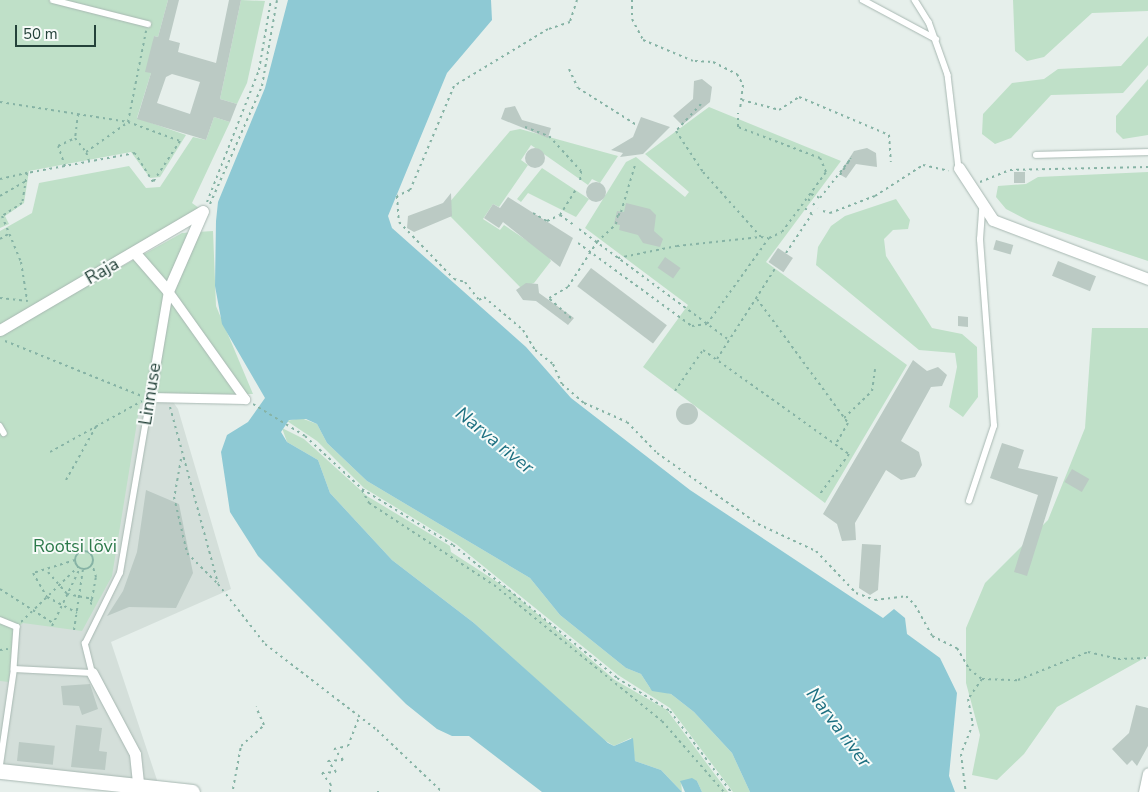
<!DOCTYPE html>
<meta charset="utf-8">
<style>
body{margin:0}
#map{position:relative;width:1148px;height:792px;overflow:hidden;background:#e6efeb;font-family:"Nunito Sans",sans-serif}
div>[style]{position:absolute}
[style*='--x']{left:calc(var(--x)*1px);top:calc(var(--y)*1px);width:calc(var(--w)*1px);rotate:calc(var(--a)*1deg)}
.built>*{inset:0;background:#d4dfda}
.green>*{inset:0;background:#bfe0c8}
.water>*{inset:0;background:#8ec9d4}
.building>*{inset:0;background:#bbcac4;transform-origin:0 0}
.round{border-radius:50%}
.path>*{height:2px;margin-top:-1px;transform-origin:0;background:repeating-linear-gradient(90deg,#86b3a5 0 2.5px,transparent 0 6.5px)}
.path>.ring{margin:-1px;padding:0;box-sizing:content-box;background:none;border:2px solid #86b3a5;border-radius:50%}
.roads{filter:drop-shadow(0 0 1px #a8b8b2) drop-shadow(0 0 1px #a8b8b2)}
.service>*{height:5.5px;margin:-2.75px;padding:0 2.75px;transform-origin:2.75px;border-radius:2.75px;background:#fff}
.pedestrian>*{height:9px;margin:-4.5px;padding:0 4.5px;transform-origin:4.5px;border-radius:4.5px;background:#fff}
.minor>*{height:11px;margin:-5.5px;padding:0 5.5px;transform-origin:5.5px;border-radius:5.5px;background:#fff}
.tertiary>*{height:15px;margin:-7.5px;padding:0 7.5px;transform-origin:7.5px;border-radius:7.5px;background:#fff}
span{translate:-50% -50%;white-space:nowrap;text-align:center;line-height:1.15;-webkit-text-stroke:4px #f7fbf9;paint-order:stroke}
.street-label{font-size:18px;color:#24423a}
.park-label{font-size:18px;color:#2d7a4b}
.water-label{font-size:19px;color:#1c6f80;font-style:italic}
.scale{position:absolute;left:15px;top:25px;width:81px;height:22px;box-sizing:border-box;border:2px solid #24423a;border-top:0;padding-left:6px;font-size:15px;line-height:18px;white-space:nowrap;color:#24423a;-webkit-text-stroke:4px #f7fbf9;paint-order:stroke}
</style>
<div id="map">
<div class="built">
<i style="clip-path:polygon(87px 280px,178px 409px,231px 589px,111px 642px,158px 783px,0 765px,0 330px)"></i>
</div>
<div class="green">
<i style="clip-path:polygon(0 0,168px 0,158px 37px,154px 36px,151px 73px,137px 118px,186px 135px,160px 177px,150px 178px,131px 152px,29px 171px,24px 203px,5px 216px,9px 224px,0 228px)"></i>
<i style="clip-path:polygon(241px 0,265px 1px,247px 83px,237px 104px,220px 99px)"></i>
<i style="clip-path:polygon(1013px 0,1148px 0,1148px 11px,1092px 13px,1044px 57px,1027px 61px,1015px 51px)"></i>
<i style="clip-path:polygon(1148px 36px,1148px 65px,1123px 93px,1051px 95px,1011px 138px,995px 144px,982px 134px,983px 114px,1012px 83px,1044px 79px,1058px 69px,1121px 66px)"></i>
<i style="clip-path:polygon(1148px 79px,1148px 135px,1123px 139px,1116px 132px,1116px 116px)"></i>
<i style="clip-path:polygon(709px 107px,841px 161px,766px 262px,907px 365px,825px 503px,643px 367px,688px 305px,585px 228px,626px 162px,636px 157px,685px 197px,689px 192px,645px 154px)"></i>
<i style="clip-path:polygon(214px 117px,230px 122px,192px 203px,203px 211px,0 330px,0 231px,32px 213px,39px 183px,129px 166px,146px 188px,160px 187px,193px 137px,206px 140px)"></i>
<i style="clip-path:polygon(520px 129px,618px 156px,600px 183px,592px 179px,588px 185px,531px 145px,521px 160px,528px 165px,499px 207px,493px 204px,483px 219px,500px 230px,504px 225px,547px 254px,551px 261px,534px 283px,521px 288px,450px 216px,448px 204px,510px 131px)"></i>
<i style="clip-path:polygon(542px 168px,589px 199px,576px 217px,528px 193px,521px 202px,517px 199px)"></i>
<i style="clip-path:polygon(1148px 172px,1148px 261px,1029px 221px,1006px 209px,996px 197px,998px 186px,1026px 184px,1038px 177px)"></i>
<i style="clip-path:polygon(896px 199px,910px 220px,908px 229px,893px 230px,884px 239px,886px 256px,932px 328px,962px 334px,977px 347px,978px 397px,963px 417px,949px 407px,957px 367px,955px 353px,919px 350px,816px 265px,818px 247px,831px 226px,845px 216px)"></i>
<i style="clip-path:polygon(213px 231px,216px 306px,253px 394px,161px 394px,140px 404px,112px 576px,82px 631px,23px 623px,13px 631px,9px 682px,0 681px,0 334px,182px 233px)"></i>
<i style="clip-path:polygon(1092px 328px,1148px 328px,1148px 656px,1057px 707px,1024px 754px,997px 780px,972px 775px,980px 735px,966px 683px,966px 628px,985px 583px,1048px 520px,1085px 428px)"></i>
<i style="clip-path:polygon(301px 418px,317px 424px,327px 443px,367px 481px,530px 578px,560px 615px,626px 668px,641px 674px,650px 688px,671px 694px,694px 712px,732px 753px,750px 792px,733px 792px,670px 708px,618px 675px,456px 544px,364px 488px,317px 441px,287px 421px)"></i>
<i style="clip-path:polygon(282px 428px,304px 439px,367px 496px,450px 546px,451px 552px,508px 589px,615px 680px,667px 710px,728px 792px,702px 792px,697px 781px,681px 781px,682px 792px,661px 770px,635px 761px,631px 738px,614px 746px,601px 738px,474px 623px,392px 560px,330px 493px,318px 460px,287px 442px)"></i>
</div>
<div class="water">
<i style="clip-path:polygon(288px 0,491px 0,492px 20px,447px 73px,388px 216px,392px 228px,526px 347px,571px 398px,690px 490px,883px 618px,894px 609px,905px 618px,907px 634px,940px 658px,957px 693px,949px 776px,955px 792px,750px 792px,732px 753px,694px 712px,671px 694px,652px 691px,641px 674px,626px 668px,560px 615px,530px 578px,367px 481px,327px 443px,317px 424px,306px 419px,289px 420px,281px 432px,287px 442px,318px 460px,330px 493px,392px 560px,474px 623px,608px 743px,614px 746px,633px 738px,635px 761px,661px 770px,682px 792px,542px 792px,469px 736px,452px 736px,437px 729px,406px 704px,258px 556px,230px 512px,221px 452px,227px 435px,248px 422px,265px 398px,222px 324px,215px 286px,216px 221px,218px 202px,265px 88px)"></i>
<i style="clip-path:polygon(692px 778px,697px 781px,702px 792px,685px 792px,680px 781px)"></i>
</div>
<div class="building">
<i style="clip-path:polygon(evenodd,168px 0,179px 0,169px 40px,180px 43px,178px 52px,216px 63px,229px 0,241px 0,220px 99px,237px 104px,230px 122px,214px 117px,206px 140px,137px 119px,151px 73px,145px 72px,154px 36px,158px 37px,168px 0,172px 74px,200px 82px,190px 114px,157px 103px,166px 77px,172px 74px)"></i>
<i style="clip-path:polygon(702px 79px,712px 87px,710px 102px,682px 125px,673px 116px,693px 99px,694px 81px)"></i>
<i style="clip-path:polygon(515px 106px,522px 120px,551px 128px,548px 138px,501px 119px,505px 108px)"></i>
<i style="clip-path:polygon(641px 117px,670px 127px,643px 154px,620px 157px,623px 153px,611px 150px,633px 137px)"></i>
<i class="round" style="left:525px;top:148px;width:20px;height:20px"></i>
<i style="clip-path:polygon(867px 148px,876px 153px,877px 167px,856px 164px,846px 178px,839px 174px,854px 151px)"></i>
<i style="left:1014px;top:172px;width:11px;height:11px"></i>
<i class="round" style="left:586px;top:182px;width:20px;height:20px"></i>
<i style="clip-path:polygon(451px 193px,452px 216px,414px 232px,407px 228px,408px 216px,443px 203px)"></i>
<i style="clip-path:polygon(508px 197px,573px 238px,560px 267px,503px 222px,499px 228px,484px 218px,493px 204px,500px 208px)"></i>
<i style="clip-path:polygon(626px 203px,650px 209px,656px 215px,654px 231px,663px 239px,660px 247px,643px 243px,638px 235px,619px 230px,620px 225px,614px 224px,617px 211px,624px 212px)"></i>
<i style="left:996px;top:240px;width:18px;height:10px;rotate:16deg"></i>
<i style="left:778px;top:248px;width:18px;height:17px;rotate:34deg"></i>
<i style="left:665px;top:257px;width:19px;height:13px;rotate:35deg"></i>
<i style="left:1058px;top:261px;width:41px;height:16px;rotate:22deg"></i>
<i style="left:591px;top:268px;width:95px;height:23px;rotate:37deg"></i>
<i style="clip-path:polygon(526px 283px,538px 284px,539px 293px,574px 318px,568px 325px,536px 301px,523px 300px,516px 290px)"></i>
<i style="clip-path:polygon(958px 316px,968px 317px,968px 327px,958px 326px)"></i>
<i style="clip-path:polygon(913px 360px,927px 371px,938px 367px,947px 375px,942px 386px,931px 387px,901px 441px,919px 452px,922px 465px,915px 477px,901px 480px,886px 470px,855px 523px,856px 540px,842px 541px,837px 524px,823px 514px)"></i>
<i class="round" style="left:676px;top:403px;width:22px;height:22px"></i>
<i style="clip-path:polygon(1002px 443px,1024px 450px,1018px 468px,1058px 477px,1027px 576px,1014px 572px,1038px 495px,990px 478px)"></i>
<i style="left:1072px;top:469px;width:20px;height:15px;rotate:30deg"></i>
<i style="clip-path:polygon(146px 490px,179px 504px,193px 573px,176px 608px,129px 607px,107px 616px,123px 591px,137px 552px)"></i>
<i style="clip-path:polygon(862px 544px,881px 545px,878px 590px,870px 595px,859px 588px)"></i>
<i style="clip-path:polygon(90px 684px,98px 709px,82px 715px,79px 706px,63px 705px,61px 686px)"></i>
<i style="clip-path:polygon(1136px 705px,1148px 708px,1148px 746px,1137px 766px,1132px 760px,1127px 765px,1112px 749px,1129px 733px)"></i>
<i style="clip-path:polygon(76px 725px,102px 728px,99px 751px,107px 752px,105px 770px,71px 767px)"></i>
<i style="left:19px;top:742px;width:36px;height:19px;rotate:6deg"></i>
</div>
<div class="path">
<i style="--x:577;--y:0;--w:23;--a:108"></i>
<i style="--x:570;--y:22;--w:23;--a:162"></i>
<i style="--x:548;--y:29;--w:110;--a:148.8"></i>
<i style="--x:454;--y:86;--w:113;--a:112.9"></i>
<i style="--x:410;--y:190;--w:14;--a:155"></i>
<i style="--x:397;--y:196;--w:26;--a:86"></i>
<i style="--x:399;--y:222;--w:79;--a:46"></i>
<i style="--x:454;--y:279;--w:11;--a:15"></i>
<i style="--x:465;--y:282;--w:23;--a:52"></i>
<i style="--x:479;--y:300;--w:6;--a:-31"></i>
<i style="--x:484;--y:297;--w:51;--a:40.2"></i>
<i style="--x:523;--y:330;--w:23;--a:59"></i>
<i style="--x:535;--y:350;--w:23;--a:38"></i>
<i style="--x:553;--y:364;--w:22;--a:66"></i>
<i style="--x:562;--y:384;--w:29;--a:41"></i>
<i style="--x:584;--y:403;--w:47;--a:23.8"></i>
<i style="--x:627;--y:422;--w:43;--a:45.9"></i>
<i style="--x:657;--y:453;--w:123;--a:35.1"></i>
<i style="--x:758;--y:524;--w:64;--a:25"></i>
<i style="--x:816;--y:551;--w:58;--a:46.4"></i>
<i style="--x:856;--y:593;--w:20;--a:20"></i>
<i style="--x:875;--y:600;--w:31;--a:-7"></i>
<i style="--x:906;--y:596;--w:13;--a:45"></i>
<i style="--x:915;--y:605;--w:35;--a:61"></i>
<i style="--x:932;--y:636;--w:28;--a:26"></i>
<i style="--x:957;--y:648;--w:24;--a:60"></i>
<i style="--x:969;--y:669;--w:16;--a:38"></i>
<i style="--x:982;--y:679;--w:24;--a:125"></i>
<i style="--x:968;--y:699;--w:25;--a:79"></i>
<i style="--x:973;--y:724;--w:32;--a:112"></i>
<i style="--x:961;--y:754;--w:38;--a:83"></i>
<i style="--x:632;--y:0;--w:19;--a:90"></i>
<i style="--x:632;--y:19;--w:24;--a:62"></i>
<i style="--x:643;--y:40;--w:54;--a:22.8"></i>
<i style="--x:695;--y:61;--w:18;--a:3"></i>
<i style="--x:713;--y:62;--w:27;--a:27"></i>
<i style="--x:737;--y:74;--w:13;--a:61"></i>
<i style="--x:743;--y:85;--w:23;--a:97"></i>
<i style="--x:569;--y:69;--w:21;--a:65"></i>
<i style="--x:578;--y:88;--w:71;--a:32.3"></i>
<i style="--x:742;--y:100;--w:38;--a:15"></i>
<i style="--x:779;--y:110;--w:24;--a:-33"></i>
<i style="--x:799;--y:97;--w:98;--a:22.9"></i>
<i style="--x:889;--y:135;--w:27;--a:86"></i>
<i style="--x:0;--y:102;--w:130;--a:8.9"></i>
<i style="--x:128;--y:122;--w:55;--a:20.1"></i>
<i style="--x:180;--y:141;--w:49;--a:123.4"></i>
<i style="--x:153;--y:182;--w:34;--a:-122"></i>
<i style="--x:135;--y:153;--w:110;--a:169.5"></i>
<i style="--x:27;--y:173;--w:30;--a:99"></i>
<i style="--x:22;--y:203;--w:24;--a:147"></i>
<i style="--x:2;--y:216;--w:50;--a:67.6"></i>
<i style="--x:21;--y:262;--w:39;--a:81"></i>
<i style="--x:701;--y:104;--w:37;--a:133"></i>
<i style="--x:676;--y:131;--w:49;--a:56.6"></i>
<i style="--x:703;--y:172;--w:87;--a:48.3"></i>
<i style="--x:761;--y:237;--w:7;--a:8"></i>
<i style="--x:78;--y:114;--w:24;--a:97"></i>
<i style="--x:75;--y:138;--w:18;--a:52"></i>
<i style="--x:128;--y:122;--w:93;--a:-78.8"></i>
<i style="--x:525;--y:127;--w:26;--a:21"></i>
<i style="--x:549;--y:136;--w:47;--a:47.6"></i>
<i style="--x:581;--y:171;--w:11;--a:95"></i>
<i style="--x:89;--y:161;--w:9;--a:-108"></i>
<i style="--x:86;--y:152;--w:50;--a:-35.3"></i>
<i style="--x:65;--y:166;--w:21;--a:-109"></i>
<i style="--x:58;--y:146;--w:19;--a:-25"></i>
<i style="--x:840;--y:175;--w:20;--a:-57"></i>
<i style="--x:0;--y:179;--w:28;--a:-13"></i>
<i style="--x:980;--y:182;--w:32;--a:-22"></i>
<i style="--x:1010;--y:170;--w:138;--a:-1.2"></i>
<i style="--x:811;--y:194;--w:10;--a:24"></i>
<i style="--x:820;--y:198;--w:52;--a:-52"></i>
<i style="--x:0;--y:196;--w:30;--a:-30"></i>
<i style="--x:808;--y:199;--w:13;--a:42"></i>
<i style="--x:207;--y:202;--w:142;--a:-68.5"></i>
<i style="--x:259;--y:70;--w:71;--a:-80.3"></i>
<i style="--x:210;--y:204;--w:129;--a:-66.2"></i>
<i style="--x:262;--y:86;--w:87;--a:-80.1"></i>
<i style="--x:823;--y:211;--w:7;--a:16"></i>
<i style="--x:830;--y:213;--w:48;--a:-20.7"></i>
<i style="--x:875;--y:196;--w:57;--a:-32.9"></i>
<i style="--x:923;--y:165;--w:26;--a:13"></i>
<i style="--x:621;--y:212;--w:49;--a:-73.4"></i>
<i style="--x:533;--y:213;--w:16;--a:30"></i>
<i style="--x:547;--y:221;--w:14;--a:-25"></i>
<i style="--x:560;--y:215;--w:32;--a:-58"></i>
<i style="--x:560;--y:215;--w:19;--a:36"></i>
<i style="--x:579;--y:229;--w:187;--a:36.5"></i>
<i style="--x:0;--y:239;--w:12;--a:-31"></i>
<i style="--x:578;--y:243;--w:141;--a:36.1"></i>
<i style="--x:692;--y:326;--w:15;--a:-8"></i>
<i style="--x:707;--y:324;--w:106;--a:-54.2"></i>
<i style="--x:769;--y:238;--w:14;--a:-25"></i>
<i style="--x:782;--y:232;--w:74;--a:-53.7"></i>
<i style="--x:826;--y:172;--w:15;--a:-113"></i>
<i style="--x:820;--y:158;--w:88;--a:-159.3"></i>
<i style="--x:738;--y:127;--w:14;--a:-90"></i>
<i style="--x:786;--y:253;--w:47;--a:-56.3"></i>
<i style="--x:812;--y:214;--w:13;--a:-141"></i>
<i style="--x:618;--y:258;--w:60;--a:-11.5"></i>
<i style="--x:677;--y:246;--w:84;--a:-6.1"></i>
<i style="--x:0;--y:298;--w:28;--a:6"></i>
<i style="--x:757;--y:299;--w:154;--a:53.7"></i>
<i style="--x:848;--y:423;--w:24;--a:120"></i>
<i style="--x:571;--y:318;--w:30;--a:-138"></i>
<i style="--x:549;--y:298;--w:22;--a:-30"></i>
<i style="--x:568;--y:287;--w:54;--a:-57.2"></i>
<i style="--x:597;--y:242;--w:26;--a:-43"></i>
<i style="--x:616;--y:224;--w:10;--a:-79"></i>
<i style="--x:618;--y:214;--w:6;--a:18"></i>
<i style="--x:5;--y:341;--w:148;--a:21.9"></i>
<i style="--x:717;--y:359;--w:109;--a:-57.3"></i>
<i style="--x:675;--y:391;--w:50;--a:-55.7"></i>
<i style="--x:703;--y:350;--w:179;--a:35.5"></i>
<i style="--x:849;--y:454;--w:49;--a:125.9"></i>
<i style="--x:253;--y:404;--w:61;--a:31.6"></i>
<i style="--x:305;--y:436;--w:78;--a:42.9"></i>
<i style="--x:362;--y:489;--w:107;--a:31.6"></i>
<i style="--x:453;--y:545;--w:211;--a:39"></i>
<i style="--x:617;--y:678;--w:62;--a:31.9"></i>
<i style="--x:670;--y:711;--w:101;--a:53"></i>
<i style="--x:170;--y:407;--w:183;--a:74.8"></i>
<i style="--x:218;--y:584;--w:76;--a:51.9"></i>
<i style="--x:265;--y:644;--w:141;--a:37.5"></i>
<i style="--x:377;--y:730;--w:90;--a:43.6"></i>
<i style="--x:844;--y:418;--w:39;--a:-44"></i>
<i style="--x:872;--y:391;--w:22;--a:-82"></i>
<i style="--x:50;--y:452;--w:105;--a:-29"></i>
<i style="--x:181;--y:459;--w:39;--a:100"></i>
<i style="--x:174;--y:497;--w:57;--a:76.9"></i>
<i style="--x:187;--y:553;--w:44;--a:45"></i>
<i style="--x:66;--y:480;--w:65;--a:-60.7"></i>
<i style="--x:362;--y:490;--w:15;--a:62"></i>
<i style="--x:369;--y:503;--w:149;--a:33.3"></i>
<i style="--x:494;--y:585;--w:216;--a:39"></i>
<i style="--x:662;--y:721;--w:94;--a:48.9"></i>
<i class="ring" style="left:75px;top:551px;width:16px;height:16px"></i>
<i style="--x:75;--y:560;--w:44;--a:162.8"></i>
<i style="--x:33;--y:573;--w:28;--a:60"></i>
<i style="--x:47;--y:597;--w:34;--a:28"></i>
<i style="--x:48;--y:572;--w:29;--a:49"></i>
<i style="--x:67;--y:594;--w:25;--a:11"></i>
<i style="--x:92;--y:599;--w:22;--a:-80"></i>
<i style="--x:96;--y:577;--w:14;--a:-107"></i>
<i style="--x:0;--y:589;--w:63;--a:32.7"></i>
<i style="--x:92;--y:599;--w:4;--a:117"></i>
<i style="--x:90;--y:603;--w:5;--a:22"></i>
<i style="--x:21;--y:622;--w:79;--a:-44"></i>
<i style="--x:52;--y:626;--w:64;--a:-64.2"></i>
<i style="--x:74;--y:630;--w:62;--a:-81.6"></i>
<i style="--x:0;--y:650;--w:8;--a:-7"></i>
<i style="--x:982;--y:679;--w:36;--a:2"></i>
<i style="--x:1018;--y:680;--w:75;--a:-21.8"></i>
<i style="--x:1088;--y:652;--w:31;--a:13"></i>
<i style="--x:1118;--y:659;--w:30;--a:-2"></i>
<i style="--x:233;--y:789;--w:44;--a:-79.5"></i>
<i style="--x:241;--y:746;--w:31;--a:-42"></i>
<i style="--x:264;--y:725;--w:20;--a:-114"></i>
<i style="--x:330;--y:792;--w:7;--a:-82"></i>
<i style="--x:331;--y:785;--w:15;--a:-127"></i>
<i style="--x:322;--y:773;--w:14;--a:-4"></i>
<i style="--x:336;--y:772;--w:14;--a:-126"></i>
<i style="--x:328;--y:761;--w:15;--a:-4"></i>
<i style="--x:343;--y:760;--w:14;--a:-129"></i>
<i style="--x:334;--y:749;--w:14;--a:-12"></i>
<i style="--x:348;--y:746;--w:31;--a:-69"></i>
<i style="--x:378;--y:792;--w:1;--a:-90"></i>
</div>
<div class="roads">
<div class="service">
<i style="--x:53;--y:0;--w:98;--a:14.2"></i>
<i style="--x:863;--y:0;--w:83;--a:28.1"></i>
<i style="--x:915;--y:0;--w:26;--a:58"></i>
<i style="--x:929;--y:22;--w:56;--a:70.3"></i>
<i style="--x:948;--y:75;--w:94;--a:83.3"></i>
<i style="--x:1036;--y:155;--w:112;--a:-1.5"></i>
<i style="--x:0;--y:426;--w:8;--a:60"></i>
<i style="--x:969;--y:501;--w:79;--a:-71.6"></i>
<i style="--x:994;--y:426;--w:187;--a:-94.3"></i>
<i style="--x:980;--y:240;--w:30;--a:-86"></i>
<i style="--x:0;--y:620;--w:18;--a:22"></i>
<i style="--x:17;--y:627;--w:42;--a:94.1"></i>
<i style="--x:0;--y:765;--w:97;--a:-81.7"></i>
<i style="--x:14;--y:669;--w:78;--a:2.9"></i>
<i style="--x:92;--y:673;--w:30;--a:-104"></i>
<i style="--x:85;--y:644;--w:79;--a:-63.8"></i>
<i style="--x:120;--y:573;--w:179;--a:-80.3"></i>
</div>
<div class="pedestrian">
<i style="--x:168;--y:291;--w:133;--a:54.5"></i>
<i style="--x:245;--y:399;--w:95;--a:-178.8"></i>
<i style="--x:150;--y:397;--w:108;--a:-80.4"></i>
</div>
<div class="minor">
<i style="--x:959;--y:168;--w:62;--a:56.8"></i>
<i style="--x:993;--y:220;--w:166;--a:20.8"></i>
<i style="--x:135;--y:253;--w:50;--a:49"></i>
<i style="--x:168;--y:291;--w:87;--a:-66.4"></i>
<i style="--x:0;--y:330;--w:235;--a:-30.4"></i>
<i style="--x:92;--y:673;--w:92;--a:62"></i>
<i style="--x:135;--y:754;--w:31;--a:84"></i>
<i style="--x:1144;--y:792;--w:19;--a:-78"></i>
</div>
<div class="tertiary">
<i style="--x:0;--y:771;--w:193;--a:6.2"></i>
</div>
</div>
<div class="street-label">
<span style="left:102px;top:271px;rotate:-30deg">Raja</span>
<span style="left:150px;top:394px;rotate:-81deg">Linnuse</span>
</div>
<div class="park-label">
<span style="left:75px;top:546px">Rootsi lõvi</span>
</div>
<div class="water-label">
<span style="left:494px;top:441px;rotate:39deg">Narva river</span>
<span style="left:838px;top:728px;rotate:53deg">Narva river</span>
</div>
<div class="scale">50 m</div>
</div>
